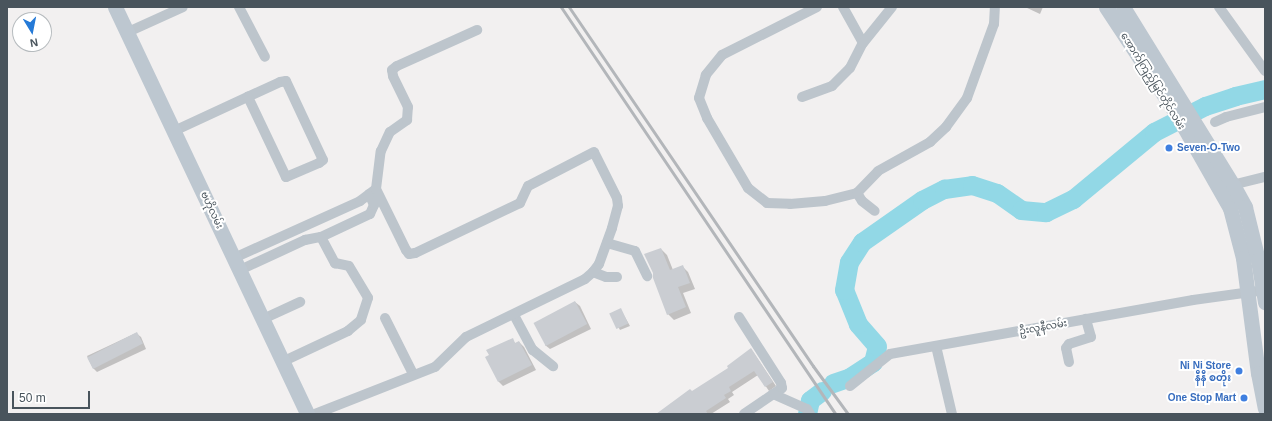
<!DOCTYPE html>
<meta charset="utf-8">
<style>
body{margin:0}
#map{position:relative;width:1272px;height:421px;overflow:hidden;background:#f2f0f0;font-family:Arial,"Noto Sans Myanmar",sans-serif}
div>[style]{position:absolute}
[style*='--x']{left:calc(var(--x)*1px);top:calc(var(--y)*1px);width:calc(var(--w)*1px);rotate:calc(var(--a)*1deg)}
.shadow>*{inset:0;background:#0003}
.river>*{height:19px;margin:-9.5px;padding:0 9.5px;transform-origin:9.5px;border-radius:9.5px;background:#92d8e6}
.building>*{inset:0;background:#cacdd2;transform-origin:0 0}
.street>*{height:10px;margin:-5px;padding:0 5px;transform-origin:5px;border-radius:5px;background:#bdc5cc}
.secondary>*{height:15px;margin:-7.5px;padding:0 7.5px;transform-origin:7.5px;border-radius:7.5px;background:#bdc7d0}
.rail>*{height:3px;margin:-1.5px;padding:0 1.5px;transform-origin:1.5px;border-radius:1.5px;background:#b3b6ba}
.dots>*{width:11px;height:11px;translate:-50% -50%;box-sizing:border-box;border:2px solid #fff;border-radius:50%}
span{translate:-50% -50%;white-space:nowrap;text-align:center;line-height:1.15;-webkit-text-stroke:4px #fff;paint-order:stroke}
.street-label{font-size:10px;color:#49545c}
.shop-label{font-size:10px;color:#366cbe;font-weight:700}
.left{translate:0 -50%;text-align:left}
.right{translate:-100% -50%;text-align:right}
.frame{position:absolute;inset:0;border:8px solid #49545c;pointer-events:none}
.north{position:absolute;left:12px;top:12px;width:40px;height:40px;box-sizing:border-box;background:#fff;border:1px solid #b6bbbe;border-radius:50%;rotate:170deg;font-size:11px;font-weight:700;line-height:16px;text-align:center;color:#49545c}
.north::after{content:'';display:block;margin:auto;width:14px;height:18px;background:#257ad7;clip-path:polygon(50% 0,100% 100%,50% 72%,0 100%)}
.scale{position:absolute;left:12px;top:391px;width:78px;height:18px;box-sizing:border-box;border:2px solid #49545c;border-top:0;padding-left:5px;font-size:12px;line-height:14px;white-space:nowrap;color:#49545c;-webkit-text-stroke:3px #fff;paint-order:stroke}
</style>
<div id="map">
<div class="shadow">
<i style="clip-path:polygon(1025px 7px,1043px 7px,1040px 14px)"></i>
<i style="clip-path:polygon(661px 249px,667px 255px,673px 270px,682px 266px,688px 272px,695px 289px,683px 293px,691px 313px,674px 320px,668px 314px)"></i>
<i style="clip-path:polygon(575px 302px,580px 306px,591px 329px,550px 349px,545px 345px)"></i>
<i style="clip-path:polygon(621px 310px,630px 326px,620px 330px,611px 314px)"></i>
<i style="clip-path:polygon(136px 333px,141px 337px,146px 349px,97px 372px,93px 368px,87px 356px)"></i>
<i style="clip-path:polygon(512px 340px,516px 344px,519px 342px,524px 347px,536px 370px,503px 386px,499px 382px,487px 358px)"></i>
<i style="clip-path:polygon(751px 349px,776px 386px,769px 391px,758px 375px,732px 392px,734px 395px,728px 399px,730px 402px,711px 414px,657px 414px,729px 369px)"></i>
</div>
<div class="river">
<i style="--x:833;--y:383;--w:18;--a:-19"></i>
<i style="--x:850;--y:377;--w:27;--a:-33"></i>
<i style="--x:873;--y:362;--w:16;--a:-76"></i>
<i style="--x:877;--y:346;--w:29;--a:-131"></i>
<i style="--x:858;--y:324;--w:37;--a:-112"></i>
<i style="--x:844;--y:290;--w:28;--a:-80"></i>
<i style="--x:849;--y:262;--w:24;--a:-57"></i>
<i style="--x:862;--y:242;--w:73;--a:-35"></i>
<i style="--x:922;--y:200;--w:25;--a:-27"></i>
<i style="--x:944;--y:189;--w:28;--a:-8"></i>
<i style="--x:972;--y:185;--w:26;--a:18"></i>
<i style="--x:997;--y:193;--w:29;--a:35"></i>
<i style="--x:1021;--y:210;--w:25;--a:5"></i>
<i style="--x:1046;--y:212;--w:30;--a:-26"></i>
<i style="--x:1073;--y:199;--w:105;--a:-39.6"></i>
<i style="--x:1154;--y:132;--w:57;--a:-27"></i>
<i style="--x:1205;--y:106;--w:32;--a:-18"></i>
<i style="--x:1235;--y:96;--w:31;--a:-13"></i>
<i style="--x:807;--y:414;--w:14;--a:-78"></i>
<i style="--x:810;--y:400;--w:15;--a:-37"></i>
</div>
<div class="building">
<i style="clip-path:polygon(661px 248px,670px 270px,683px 265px,690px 283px,678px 287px,686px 307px,667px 315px,653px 278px,653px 273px,644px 254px)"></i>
<i style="left:575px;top:301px;width:26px;height:47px;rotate:62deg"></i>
<i style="left:621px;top:308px;width:17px;height:13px;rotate:65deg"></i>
<i style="left:137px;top:332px;width:13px;height:56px;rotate:63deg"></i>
<i style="clip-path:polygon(513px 338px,515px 343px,519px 341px,532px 365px,498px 382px,485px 357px,489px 355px,486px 350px)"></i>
<i style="clip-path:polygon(751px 348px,773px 382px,765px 387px,754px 371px,729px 387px,731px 391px,724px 395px,726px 398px,706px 411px,708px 414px,656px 414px,690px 389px,692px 391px,728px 368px,727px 366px)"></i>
</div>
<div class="street">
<i style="--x:239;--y:7;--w:56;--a:62.5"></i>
<i style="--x:817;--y:7;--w:106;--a:153.2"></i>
<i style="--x:722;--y:55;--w:26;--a:129"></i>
<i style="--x:706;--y:75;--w:24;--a:107"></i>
<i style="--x:699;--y:98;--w:22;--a:68"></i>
<i style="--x:707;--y:118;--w:81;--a:59.6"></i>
<i style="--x:748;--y:188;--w:24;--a:38"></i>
<i style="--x:767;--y:203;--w:23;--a:2"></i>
<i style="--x:790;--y:204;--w:35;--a:-5"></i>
<i style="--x:825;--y:201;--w:33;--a:-14"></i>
<i style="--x:857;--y:193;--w:30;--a:-46"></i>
<i style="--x:878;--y:171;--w:60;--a:-29.1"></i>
<i style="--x:930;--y:142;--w:22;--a:-43"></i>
<i style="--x:946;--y:127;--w:36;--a:-54"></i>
<i style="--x:967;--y:98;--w:79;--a:-70"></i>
<i style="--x:994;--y:24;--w:17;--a:-87"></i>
<i style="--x:843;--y:7;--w:41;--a:60.9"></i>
<i style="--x:1219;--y:7;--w:79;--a:54.3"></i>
<i style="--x:128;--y:32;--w:60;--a:-24.4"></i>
<i style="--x:802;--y:97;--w:32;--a:-20"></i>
<i style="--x:832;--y:86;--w:25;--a:-45"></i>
<i style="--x:850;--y:68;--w:28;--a:-63"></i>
<i style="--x:863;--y:43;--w:46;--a:-51.1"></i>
<i style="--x:1215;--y:122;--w:12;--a:-24"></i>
<i style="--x:1226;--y:117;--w:40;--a:-14.4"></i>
<i style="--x:174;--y:131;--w:117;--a:-24.8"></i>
<i style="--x:280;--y:82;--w:6;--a:-9"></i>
<i style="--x:286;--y:81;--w:87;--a:64.9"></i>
<i style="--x:323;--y:160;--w:5;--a:143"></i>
<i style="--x:319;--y:163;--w:36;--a:157"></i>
<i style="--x:286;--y:177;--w:89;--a:-115.4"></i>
<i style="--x:1228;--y:186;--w:38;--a:-14"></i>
<i style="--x:857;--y:193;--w:9;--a:58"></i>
<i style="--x:862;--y:201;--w:16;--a:38"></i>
<i style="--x:321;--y:237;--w:54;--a:-25.1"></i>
<i style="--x:370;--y:214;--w:10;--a:-66"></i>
<i style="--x:374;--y:205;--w:12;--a:-114"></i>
<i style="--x:607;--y:243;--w:29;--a:16"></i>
<i style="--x:635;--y:251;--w:28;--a:64"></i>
<i style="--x:234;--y:258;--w:138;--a:-24.3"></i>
<i style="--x:360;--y:201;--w:20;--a:-37"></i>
<i style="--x:240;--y:270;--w:72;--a:-24.8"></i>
<i style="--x:305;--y:240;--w:16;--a:-11"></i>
<i style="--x:321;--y:237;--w:30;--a:62"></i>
<i style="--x:335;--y:263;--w:14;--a:12"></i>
<i style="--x:349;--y:266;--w:37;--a:59"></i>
<i style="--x:368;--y:298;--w:23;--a:108"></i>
<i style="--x:361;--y:320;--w:17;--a:140"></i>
<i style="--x:348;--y:331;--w:73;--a:154.8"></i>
<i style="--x:593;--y:272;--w:14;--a:21"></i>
<i style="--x:606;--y:277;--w:11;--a:0"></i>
<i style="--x:514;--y:315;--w:40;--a:62"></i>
<i style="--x:533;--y:350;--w:26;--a:39"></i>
<i style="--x:739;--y:317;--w:78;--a:57.5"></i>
<i style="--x:781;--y:383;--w:5;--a:79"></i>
<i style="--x:782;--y:388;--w:46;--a:145.6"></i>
<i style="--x:385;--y:318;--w:63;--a:63.4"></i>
<i style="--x:263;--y:319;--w:41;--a:-24.7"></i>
<i style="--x:936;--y:346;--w:70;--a:76.8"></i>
<i style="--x:1069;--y:362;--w:14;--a:-102"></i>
<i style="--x:1066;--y:348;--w:5;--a:-53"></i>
<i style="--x:1069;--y:344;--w:23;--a:-18"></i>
<i style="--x:1091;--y:337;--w:19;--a:-106"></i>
<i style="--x:850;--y:386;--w:51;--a:-38.7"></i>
<i style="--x:890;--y:354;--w:308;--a:-10.1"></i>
<i style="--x:1193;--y:300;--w:73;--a:-7.9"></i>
<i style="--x:773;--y:394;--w:37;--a:24"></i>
<i style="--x:807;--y:409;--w:6;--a:59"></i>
<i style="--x:315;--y:414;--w:129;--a:-21.4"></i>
<i style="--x:435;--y:367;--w:43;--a:-44.1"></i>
<i style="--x:466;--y:337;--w:132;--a:-26"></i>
<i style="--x:585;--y:279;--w:11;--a:-41"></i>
<i style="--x:593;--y:272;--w:10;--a:-53"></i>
<i style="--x:599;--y:264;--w:38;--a:-70"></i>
<i style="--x:612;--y:228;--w:23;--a:-75"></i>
<i style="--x:618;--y:206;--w:8;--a:-97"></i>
<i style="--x:617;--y:198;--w:51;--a:-116.6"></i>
<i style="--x:594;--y:152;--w:74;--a:152.7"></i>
<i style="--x:528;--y:186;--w:19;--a:115"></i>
<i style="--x:520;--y:203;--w:116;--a:154.5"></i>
<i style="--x:415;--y:253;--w:6;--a:171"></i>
<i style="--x:409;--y:254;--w:5;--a:-127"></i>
<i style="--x:406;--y:250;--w:68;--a:-116.2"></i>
<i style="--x:376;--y:189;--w:38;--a:-83"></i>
<i style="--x:381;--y:151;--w:21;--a:-65"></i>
<i style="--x:390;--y:132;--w:21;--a:-35"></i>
<i style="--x:407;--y:120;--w:13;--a:-86"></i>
<i style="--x:408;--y:107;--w:34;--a:-116"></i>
<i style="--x:393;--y:76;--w:6;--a:-99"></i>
<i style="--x:392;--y:70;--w:6;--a:-39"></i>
<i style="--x:397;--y:66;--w:88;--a:-24.2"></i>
</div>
<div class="secondary">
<i style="--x:115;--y:7;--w:450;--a:64.7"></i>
<i style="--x:1106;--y:7;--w:127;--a:56.6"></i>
<i style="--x:1176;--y:113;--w:109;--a:60.4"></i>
<i style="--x:1230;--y:208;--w:52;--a:75.4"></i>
<i style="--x:1243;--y:258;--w:116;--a:82.6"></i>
<i style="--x:1258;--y:373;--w:36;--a:79"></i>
<i style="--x:1123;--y:7;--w:209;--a:58.3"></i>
<i style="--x:1233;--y:185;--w:25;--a:61"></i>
<i style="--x:1245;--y:207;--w:55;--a:76.2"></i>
<i style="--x:1258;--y:260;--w:43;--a:80.5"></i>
</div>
<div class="rail">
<i style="--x:561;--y:7;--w:491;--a:56"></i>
<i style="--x:569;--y:7;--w:434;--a:55.8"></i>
<i style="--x:813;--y:366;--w:59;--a:53.9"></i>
</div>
<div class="dots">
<i style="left:1169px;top:148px;background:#3f7fe0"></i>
<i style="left:1239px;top:371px;background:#3f7fe0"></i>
<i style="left:1244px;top:398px;background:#3f7fe0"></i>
</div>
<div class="street-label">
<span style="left:1153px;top:81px;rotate:58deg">အောက်ကြည့်မြင်တိုင်လမ်း</span>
<span style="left:212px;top:210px;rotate:65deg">ဗဟိုလမ်း</span>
<span style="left:1043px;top:327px;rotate:-10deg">ဦးလူနီလမ်း</span>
</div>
<div class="shop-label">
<span class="left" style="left:1177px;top:148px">Seven-O-Two</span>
<span class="right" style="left:1231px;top:371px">Ni Ni Store<br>နီနီ စတိုး</span>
<span class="right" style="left:1236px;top:398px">One Stop Mart</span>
</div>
<div class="frame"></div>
<div class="north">N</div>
<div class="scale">50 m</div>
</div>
